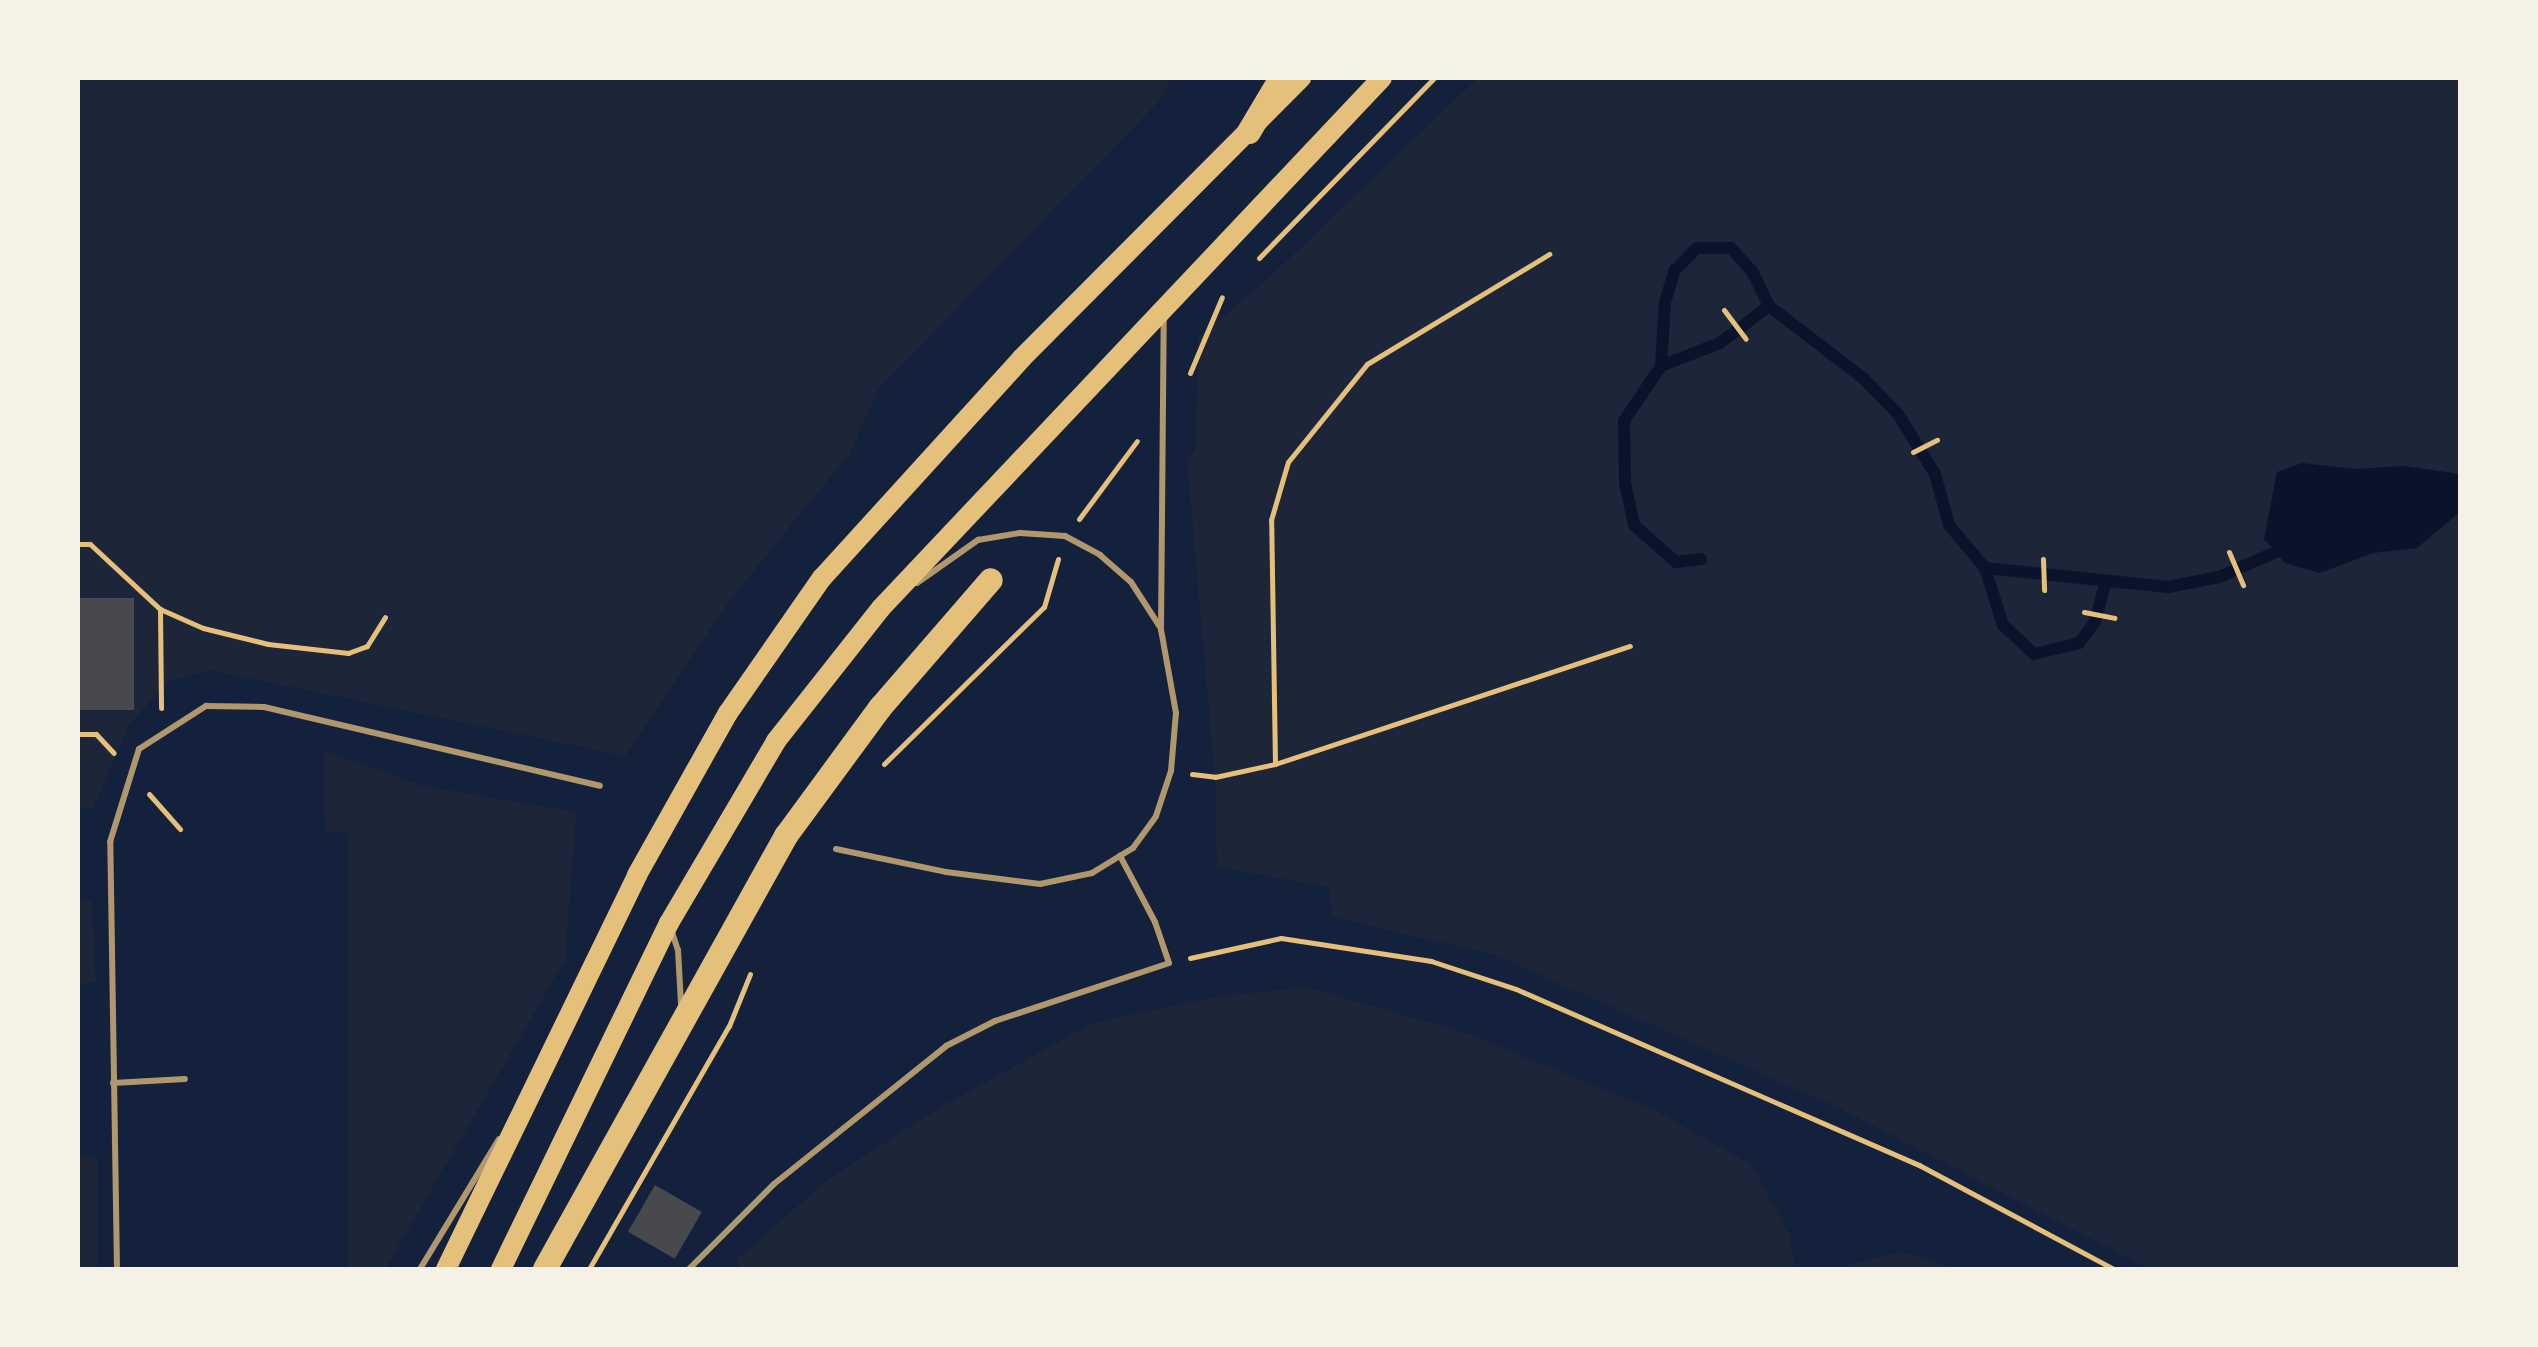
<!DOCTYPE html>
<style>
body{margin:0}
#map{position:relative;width:2538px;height:1347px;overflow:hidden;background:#14213d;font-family:Commissioner,sans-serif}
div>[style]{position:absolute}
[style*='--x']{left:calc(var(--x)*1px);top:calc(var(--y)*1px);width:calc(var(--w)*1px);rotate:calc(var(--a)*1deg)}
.green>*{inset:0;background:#1d2539;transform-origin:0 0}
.water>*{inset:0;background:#0b132b}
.stream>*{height:12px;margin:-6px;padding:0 6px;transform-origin:6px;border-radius:6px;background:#0b132b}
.building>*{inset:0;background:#48494c;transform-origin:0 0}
.path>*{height:5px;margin:-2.5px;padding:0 2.5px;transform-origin:2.5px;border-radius:2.5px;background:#e5c07b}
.service>*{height:6px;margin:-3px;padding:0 3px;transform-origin:3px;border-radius:3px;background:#b1986c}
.primary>*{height:20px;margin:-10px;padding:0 10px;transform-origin:10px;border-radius:10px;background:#e5c07b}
.motorway>*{height:24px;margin:-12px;padding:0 12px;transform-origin:12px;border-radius:12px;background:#e5c07b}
span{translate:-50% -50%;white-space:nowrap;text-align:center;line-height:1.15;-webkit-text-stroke:6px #f6f1e7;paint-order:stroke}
.frame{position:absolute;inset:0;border:80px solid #f6f1e7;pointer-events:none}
</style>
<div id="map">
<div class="green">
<i style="clip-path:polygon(78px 78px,1171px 78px,1160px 100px,879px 388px,849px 454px,730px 600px,625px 756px,209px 670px,170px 681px,129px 724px,93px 808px,78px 808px)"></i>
<i style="clip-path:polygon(1478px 78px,2460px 78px,2460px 1269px,2150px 1269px,1841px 1109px,1495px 955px,1332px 917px,1329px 887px,1217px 867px,1215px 777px,1187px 460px,1195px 451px,1199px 337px,1270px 277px)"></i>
<i style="clip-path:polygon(323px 750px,423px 786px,576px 812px,565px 960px,385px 1269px,348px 1269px,348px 833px,325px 832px)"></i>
<i style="clip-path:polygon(78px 901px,91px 901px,96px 982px,78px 984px)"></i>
<i style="clip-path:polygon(1306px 987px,1469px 1034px,1656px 1111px,1752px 1165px,1790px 1237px,1795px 1269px,739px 1269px,738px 1259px,826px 1181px,939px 1108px,1093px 1023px,1215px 997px)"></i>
<i style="left:78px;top:1157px;width:19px;height:112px"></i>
<i style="clip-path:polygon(1902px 1252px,1956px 1269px,1848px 1269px,1849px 1265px)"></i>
</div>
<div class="water">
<i style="clip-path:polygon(2302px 463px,2354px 469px,2404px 466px,2460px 474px,2460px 512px,2417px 548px,2373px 553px,2320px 573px,2285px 563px,2264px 539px,2277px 472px)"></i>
</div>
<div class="stream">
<i style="--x:1661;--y:366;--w:63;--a:-21.3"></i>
<i style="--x:1720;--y:343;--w:61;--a:-37.1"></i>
<i style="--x:1701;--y:559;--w:25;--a:173"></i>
<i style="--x:1676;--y:562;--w:56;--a:-138.6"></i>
<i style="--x:1634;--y:525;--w:43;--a:-102.1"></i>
<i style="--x:1625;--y:483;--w:62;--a:-90.9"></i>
<i style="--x:1624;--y:421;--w:66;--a:-56.1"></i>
<i style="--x:1661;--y:366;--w:64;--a:-86.4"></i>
<i style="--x:1665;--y:302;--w:34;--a:-73"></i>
<i style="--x:1675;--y:270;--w:31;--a:-45"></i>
<i style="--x:1697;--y:248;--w:34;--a:0"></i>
<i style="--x:1731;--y:248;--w:31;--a:48"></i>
<i style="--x:1752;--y:271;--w:39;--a:64"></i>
<i style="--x:1769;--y:306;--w:118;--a:37.5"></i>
<i style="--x:1863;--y:378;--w:50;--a:45.8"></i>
<i style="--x:1898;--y:414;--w:70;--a:58.3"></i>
<i style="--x:1935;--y:474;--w:53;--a:74.6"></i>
<i style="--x:1949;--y:525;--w:56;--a:50.1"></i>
<i style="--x:1985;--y:568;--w:184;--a:5.9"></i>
<i style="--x:2168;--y:587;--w:52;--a:-11.1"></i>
<i style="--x:2219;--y:577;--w:62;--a:-23.7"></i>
<i style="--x:1985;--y:568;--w:60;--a:72.5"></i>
<i style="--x:2003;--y:625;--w:42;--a:43.1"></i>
<i style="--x:2034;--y:654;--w:46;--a:-13.7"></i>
<i style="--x:2079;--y:643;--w:26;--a:-53"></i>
<i style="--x:2095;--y:622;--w:42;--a:-75"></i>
</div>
<div class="building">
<i style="left:78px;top:598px;width:56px;height:112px"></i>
<i style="left:655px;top:1185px;width:54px;height:54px;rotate:30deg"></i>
</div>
<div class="path">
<i style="--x:1259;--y:258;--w:251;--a:-45.8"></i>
<i style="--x:1724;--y:310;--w:36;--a:53"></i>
<i style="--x:1190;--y:373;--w:82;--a:-67.2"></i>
<i style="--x:1913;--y:452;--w:27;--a:-27"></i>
<i style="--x:1079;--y:519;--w:97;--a:-53.4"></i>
<i style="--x:78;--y:544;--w:12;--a:0"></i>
<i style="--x:90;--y:544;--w:96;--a:42.9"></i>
<i style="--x:160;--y:609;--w:47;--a:23.8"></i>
<i style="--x:203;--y:628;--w:67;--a:13.8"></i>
<i style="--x:268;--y:644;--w:81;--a:6.4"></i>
<i style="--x:348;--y:653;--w:20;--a:-20"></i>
<i style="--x:367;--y:646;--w:34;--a:-58"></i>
<i style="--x:2229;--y:552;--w:36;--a:67"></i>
<i style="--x:2043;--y:559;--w:31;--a:88"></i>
<i style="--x:160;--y:609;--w:99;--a:89.4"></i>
<i style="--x:2084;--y:612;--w:31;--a:11"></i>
<i style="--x:78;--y:734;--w:18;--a:0"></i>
<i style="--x:96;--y:734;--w:26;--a:47"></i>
<i style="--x:884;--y:764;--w:224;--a:-44.5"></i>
<i style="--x:1044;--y:607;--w:50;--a:-73.7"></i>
<i style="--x:1275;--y:764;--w:244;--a:-90.9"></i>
<i style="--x:1271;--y:520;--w:60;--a:-73.7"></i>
<i style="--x:1288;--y:462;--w:126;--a:-51.1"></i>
<i style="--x:1367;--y:364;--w:213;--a:-31.1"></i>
<i style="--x:1192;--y:774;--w:23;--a:7"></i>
<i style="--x:1215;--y:777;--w:61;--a:-12.2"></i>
<i style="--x:1275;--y:764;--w:374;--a:-18.4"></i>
<i style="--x:149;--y:794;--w:47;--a:48.5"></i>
<i style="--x:1190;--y:958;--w:93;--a:-12.4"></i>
<i style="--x:1281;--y:938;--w:152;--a:8.7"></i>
<i style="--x:1431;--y:961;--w:89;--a:18.2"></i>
<i style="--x:1516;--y:989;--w:440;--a:23.6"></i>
<i style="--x:1919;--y:1165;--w:221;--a:28.1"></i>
<i style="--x:589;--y:1269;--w:280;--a:-60.1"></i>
<i style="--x:729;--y:1026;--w:56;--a:-68"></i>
</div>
<div class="service">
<i style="--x:917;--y:583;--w:75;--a:-35.2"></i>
<i style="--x:978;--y:540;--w:43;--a:-9.5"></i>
<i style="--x:1020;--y:533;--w:45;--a:3.8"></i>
<i style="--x:1065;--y:536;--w:40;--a:28"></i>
<i style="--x:1100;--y:555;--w:41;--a:41.1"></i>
<i style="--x:1131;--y:582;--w:54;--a:57.2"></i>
<i style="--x:836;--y:849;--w:112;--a:11.8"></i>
<i style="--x:946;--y:872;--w:95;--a:7.3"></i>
<i style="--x:1040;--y:884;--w:53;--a:-11.9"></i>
<i style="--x:1092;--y:873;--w:48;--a:-31.4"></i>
<i style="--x:1133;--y:848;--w:39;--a:-54"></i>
<i style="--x:1156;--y:816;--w:47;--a:-71.6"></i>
<i style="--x:1171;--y:771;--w:58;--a:-85.1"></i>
<i style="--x:1176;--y:713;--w:84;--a:-100.2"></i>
<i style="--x:1161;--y:630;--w:313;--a:-89.5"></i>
<i style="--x:671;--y:929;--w:22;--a:72"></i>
<i style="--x:678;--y:950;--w:54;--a:86.8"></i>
<i style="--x:113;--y:1083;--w:72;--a:-3.2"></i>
<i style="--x:117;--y:1269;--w:427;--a:-90.9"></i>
<i style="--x:110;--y:842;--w:97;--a:-72.7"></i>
<i style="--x:139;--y:749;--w:80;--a:-32.7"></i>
<i style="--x:206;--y:706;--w:58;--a:1"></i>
<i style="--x:264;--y:707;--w:345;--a:13.2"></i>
<i style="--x:420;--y:1269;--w:152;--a:-58.7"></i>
<i style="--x:689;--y:1269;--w:120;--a:-45"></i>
<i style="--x:774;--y:1184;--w:221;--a:-38.7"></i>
<i style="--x:946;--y:1046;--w:55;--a:-27"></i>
<i style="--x:995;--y:1021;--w:183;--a:-18.4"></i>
<i style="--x:1169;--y:963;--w:43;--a:-108.9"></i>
<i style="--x:1155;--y:922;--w:75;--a:-117.9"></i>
</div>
<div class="primary">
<i style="--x:446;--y:1269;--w:438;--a:-64.1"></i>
<i style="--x:637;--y:875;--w:186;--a:-60.7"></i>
<i style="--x:728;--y:713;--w:165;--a:-55.2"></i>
<i style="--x:822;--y:578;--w:296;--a:-47.7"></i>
<i style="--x:1021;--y:359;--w:397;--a:-45.1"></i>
<i style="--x:501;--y:1269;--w:385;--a:-64.1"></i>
<i style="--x:669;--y:923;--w:211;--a:-59.5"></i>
<i style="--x:776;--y:741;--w:169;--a:-51.7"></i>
<i style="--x:881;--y:608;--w:729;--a:-46.61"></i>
</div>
<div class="motorway">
<i style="--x:1249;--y:132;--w:63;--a:-59.3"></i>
<i style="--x:545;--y:1269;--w:496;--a:-60.9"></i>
<i style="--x:786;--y:836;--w:159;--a:-53.7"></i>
<i style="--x:880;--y:708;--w:169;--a:-49.1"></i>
</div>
<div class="frame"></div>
</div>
